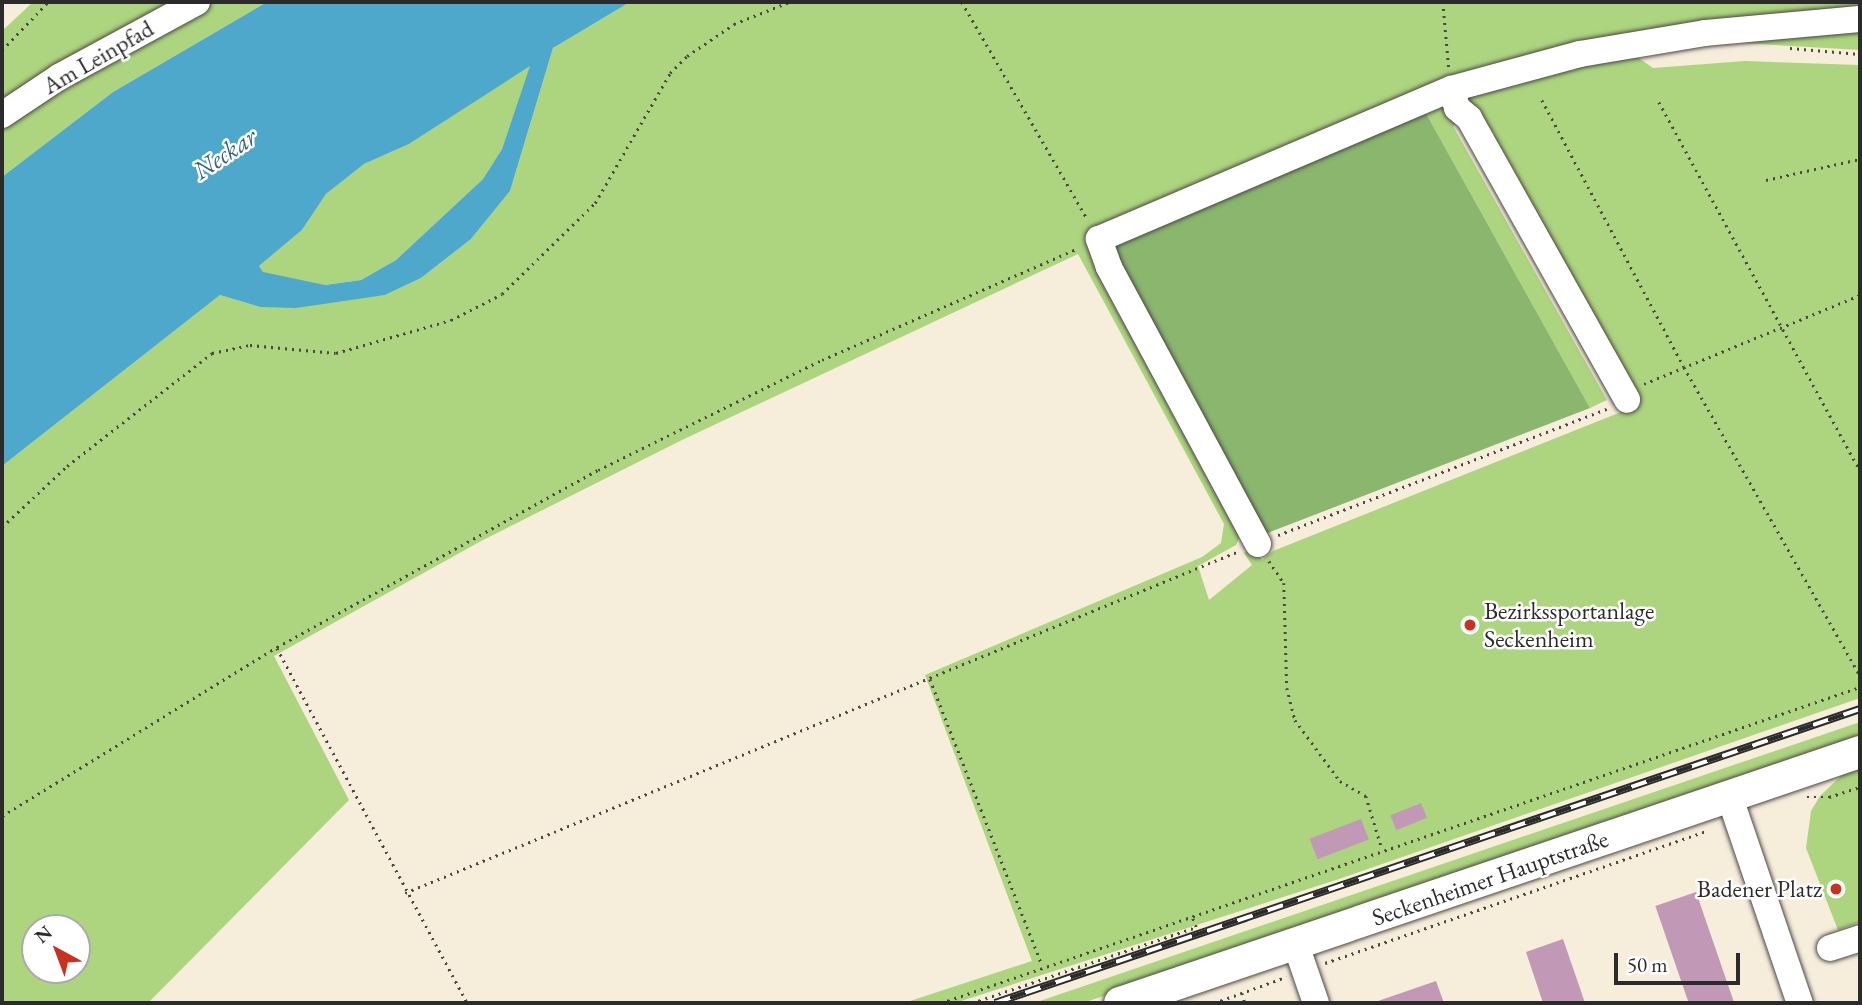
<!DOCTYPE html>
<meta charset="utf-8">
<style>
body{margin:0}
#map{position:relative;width:1862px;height:1005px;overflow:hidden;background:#f7eddb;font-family:"EB Garamond",serif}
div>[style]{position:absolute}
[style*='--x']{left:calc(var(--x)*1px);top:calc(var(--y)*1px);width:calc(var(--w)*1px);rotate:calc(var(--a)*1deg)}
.green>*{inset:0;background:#add57f}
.forest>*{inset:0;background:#8ab66e}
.water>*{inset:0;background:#4da8cb}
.building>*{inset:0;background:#c198b5;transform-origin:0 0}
.path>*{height:2.5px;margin-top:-1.25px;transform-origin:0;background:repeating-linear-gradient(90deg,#4a4845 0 2px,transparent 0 7px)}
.roads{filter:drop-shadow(0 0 2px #4a4845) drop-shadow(0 0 2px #4a4845)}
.minor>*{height:26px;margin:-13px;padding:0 13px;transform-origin:13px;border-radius:13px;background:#fff}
.major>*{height:32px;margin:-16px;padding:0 16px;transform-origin:16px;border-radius:16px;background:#fff}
.rail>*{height:8px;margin-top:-4px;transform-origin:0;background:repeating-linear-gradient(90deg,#fff 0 16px,#2b2b2b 0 32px);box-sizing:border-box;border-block:2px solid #2b2b2b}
.dots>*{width:19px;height:19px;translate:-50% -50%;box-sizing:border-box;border:4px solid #fff;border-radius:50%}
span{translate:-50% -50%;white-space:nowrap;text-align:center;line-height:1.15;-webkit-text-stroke:5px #fff;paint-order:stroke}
.street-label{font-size:24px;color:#2b2b2b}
.poi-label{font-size:24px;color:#2b2b2b}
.left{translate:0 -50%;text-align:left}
.right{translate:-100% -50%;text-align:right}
.water-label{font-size:26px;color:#3a6373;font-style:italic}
.frame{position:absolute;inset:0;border:4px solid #2b2b2b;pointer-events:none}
.north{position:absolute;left:21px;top:914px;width:70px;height:70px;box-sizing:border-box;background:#fff;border:2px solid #aaa;border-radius:50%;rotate:319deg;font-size:19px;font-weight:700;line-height:28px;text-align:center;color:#2b2b2b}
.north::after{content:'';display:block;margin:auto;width:24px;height:32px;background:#c8321e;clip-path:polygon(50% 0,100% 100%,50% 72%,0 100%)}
.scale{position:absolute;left:1614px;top:953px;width:126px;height:32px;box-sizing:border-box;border:4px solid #2b2b2b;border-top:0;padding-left:9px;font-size:21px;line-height:24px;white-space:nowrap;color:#2b2b2b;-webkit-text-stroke:5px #fff;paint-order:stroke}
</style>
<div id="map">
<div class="green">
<i style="clip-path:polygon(33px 2px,168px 2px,172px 10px,2px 112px,2px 31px)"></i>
<i style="clip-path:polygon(204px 2px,267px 2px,113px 92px,2px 177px,2px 123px)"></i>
<i style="clip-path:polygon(evenodd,630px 2px,1860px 2px,1860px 14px,1633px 54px,1653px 68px,1745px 61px,1860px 65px,1860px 698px,1339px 879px,955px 1003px,904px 1003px,1032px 961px,925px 675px,1202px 557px,1221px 543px,1224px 524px,1078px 254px,682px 440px,483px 540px,274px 656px,349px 800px,148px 1003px,2px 1003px,2px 466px,220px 295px,260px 307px,385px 295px,421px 278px,471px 239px,510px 191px,553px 48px,630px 2px,1423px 108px,1590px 408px,1607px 400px,1453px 126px,1462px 120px,1636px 406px,1273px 551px,1262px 560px,1252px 548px,1244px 553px,1252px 565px,1209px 600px,1198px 566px,1236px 545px,1423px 108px,630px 2px,35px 928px,77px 928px,77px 970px,35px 970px,35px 928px)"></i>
<i style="clip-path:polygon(1860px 23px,1860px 50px,1688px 40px)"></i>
<i style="clip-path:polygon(531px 65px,502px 149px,483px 179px,396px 260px,361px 280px,324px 285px,263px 273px,259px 266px,302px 230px,326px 194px,364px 164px,409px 144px)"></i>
<i style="clip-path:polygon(1860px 722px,1860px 736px,1083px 1003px,1034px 1003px)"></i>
<i style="clip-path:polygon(1860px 765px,1860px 922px,1838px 930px,1806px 848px,1811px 811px,1820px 796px,1842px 775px)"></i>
</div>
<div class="forest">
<i style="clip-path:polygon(1423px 108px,1590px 408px,1260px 536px,1114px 264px,1113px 244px)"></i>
</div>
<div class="water">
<i style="clip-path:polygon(evenodd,267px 2px,630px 2px,553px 48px,510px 191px,471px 239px,421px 278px,385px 295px,296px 308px,260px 307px,220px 295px,2px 466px,2px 177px,113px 92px,267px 2px,530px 66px,502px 149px,483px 179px,396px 260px,361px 280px,325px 285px,263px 272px,259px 266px,302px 230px,326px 194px,364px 164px,409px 144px,530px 66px)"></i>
</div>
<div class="building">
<i style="left:1421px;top:803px;width:16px;height:33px;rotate:68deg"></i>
<i style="left:1361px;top:819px;width:22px;height:55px;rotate:69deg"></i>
<i style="left:1696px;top:892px;width:118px;height:43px;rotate:71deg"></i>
<i style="clip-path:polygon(1563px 939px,1585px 1003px,1543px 1003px,1526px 952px)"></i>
<i style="clip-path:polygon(1436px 981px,1444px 1003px,1378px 1003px,1378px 1001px)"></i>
</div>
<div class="path">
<i style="--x:962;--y:2;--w:252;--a:60"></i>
<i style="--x:1443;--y:2;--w:67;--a:84.9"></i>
<i style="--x:1790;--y:48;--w:70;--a:4.9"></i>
<i style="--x:2;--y:50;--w:66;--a:-46.2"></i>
<i style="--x:1542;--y:100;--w:302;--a:62"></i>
<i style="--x:1684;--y:367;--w:356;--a:60.3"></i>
<i style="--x:1659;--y:102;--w:420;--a:61.4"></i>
<i style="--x:1766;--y:180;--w:96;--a:-12.6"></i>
<i style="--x:1644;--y:384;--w:234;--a:-22.4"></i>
<i style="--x:2;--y:527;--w:89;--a:-43.2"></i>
<i style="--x:67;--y:466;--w:184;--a:-37.9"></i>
<i style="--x:212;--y:353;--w:39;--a:-12"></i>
<i style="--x:250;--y:345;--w:86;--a:5.3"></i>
<i style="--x:336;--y:353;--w:120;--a:-16"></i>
<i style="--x:451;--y:320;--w:57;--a:-27"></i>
<i style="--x:502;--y:294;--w:130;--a:-44.4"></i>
<i style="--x:595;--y:203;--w:150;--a:-60"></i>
<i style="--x:670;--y:73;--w:24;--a:-45"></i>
<i style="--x:687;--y:56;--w:57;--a:-34.2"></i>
<i style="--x:734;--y:24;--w:59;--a:-21.8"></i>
<i style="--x:1278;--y:535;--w:354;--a:-21"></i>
<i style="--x:1269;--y:561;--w:27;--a:56"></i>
<i style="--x:1284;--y:583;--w:105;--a:88.4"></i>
<i style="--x:1287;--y:688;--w:33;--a:76"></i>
<i style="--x:1295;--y:720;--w:76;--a:53.6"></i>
<i style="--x:1340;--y:781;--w:30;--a:30"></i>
<i style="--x:1366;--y:796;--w:55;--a:73.2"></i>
<i style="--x:277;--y:648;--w:403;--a:61.8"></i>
<i style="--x:930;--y:679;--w:307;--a:68.6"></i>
<i style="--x:1807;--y:797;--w:22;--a:0"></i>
<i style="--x:1829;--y:797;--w:33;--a:-18"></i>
<i style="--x:2;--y:816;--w:323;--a:-31.6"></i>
<i style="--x:277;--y:647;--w:367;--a:-28.9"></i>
<i style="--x:598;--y:470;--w:250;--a:-26.2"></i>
<i style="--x:822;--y:360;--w:279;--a:-23.6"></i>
<i style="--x:405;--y:893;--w:901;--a:-22.3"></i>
<i style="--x:1325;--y:963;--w:403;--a:-19.1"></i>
<i style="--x:1242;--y:993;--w:10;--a:73"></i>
<i style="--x:941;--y:1003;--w:972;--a:-18.98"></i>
<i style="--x:972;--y:1003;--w:237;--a:-18.7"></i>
<i style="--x:1196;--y:927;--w:11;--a:-112"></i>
<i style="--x:1214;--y:1003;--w:77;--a:-19.9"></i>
</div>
<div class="roads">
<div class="minor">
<i style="--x:1451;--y:89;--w:20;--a:72"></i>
<i style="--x:1457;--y:108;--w:16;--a:40"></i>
<i style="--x:1469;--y:118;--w:323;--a:60.7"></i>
<i style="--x:2;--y:115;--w:69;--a:-33.7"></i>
<i style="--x:59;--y:77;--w:157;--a:-28.5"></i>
<i style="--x:1258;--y:544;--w:315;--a:-118.3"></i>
<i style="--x:1109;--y:267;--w:30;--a:-110"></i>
<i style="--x:1099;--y:239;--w:383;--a:-23.1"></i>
<i style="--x:1451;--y:89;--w:134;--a:-15.2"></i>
<i style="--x:1580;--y:54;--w:127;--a:-9.5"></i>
<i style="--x:1705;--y:33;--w:156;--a:-5.2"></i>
<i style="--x:1729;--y:795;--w:220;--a:71.2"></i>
<i style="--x:1296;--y:945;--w:61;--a:71"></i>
<i style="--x:1830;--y:948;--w:32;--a:-18"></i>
</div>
<div class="major">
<i style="--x:1120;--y:1003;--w:781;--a:-18.74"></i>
</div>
</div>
<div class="rail">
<i style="--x:995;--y:1003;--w:914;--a:-18.77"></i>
</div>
<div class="dots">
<i style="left:1470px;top:625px;background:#c8321e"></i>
<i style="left:1836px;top:889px;background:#c8321e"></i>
</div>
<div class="street-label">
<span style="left:98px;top:57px;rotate:-30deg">Am Leinpfad</span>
<span style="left:1490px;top:878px;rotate:-19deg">Seckenheimer Hauptstraße</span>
</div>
<div class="poi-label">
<span class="left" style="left:1484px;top:625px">Bezirkssportanlage<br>Seckenheim</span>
<span class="right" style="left:1822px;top:889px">Badener Platz</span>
</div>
<div class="water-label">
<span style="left:225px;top:154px;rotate:-34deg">Neckar</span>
</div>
<div class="frame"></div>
<div class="north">N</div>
<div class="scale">50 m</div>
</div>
